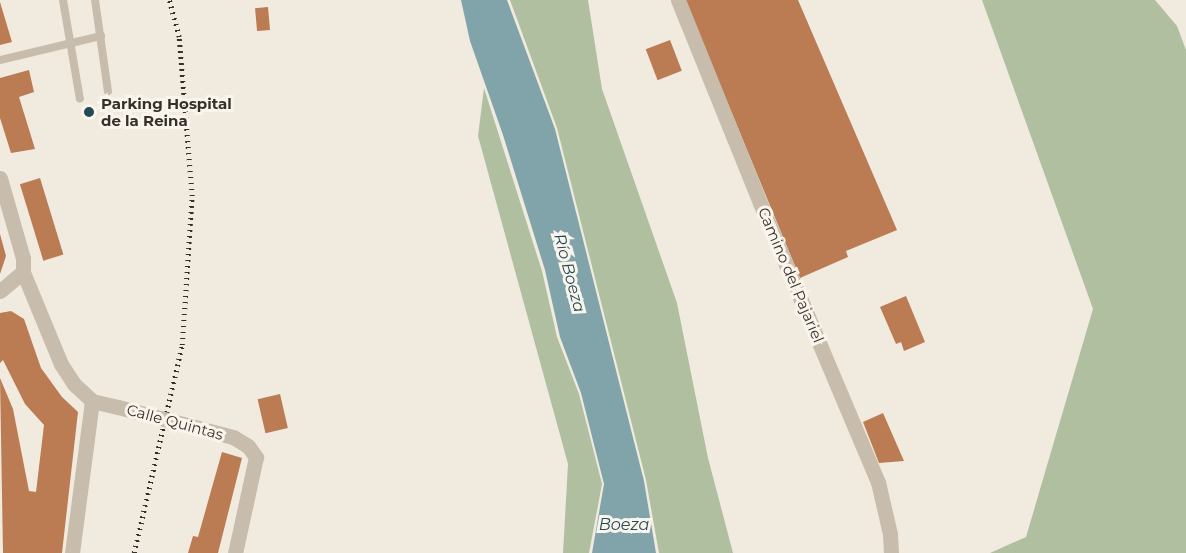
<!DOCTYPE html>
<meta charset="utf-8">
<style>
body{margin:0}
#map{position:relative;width:1186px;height:553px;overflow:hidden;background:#f1ebdf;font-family:Montserrat,sans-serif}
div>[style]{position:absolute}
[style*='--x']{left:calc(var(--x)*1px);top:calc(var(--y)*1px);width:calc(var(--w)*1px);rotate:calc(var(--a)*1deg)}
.green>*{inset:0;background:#b0bfa0}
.water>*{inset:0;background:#81a4ab}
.building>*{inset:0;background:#bb7b53;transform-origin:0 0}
.lane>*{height:8px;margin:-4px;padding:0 4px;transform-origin:4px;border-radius:4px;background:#c8bdac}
.street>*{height:15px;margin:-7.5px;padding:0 7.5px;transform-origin:7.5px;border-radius:7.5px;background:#c8bdac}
.rail>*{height:4.5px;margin-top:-2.25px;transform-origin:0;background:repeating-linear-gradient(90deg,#37302a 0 1.5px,transparent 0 6px)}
.street-bridge>*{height:15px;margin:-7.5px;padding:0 7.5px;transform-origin:7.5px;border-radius:7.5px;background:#c8bdac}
.dots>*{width:16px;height:16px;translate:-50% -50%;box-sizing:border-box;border:3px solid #f9f4ec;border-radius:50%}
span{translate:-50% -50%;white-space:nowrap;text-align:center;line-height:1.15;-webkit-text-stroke:6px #f9f4ec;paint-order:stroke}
.poi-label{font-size:15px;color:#37302a;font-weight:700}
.left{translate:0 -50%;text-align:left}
.street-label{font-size:15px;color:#37302a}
.water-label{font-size:16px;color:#234b55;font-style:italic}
</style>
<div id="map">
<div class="green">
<i style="clip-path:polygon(510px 0,588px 0,602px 89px,677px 303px,708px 458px,733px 553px,659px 553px,646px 480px,557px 128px)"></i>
<i style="clip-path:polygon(982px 0,1155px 0,1177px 26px,1186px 50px,1186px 553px,990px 553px,1026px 537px,1093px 309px)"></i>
<i style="clip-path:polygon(484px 88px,542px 271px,557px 337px,579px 394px,602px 484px,589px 553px,563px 553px,568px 464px,478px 136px)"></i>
</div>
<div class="water">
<i style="clip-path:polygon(461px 0,507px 0,555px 129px,644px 481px,656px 553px,592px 553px,604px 484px,581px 393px,560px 337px,545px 270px,503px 135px,470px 41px)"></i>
</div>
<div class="building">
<i style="clip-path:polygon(685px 0,798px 0,897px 230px,846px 251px,848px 257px,800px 278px)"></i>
<i style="clip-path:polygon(0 2px,12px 42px,0 45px)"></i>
<i style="left:268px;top:7px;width:23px;height:13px;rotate:85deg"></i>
<i style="left:670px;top:40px;width:33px;height:26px;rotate:69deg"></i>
<i style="clip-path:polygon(29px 70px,34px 92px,19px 97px,35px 149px,11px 153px,0 118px,0 78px)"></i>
<i style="left:40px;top:178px;width:80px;height:21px;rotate:73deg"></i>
<i style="clip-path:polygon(0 234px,6px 256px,0 274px)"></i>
<i style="clip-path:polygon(906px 296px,925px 342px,904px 351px,901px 342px,896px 344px,880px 307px)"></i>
<i style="clip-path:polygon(11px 311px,24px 319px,41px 368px,62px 397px,78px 412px,62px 553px,3px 553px,0 378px,13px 409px,29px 491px,36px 492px,44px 425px,25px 404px,3px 360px,0 363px,0 313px)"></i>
<i style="left:280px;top:394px;width:35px;height:23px;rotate:77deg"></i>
<i style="clip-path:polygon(883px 413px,904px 461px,879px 463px,863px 422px)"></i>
<i style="clip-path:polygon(222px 452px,242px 458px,218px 553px,188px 553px,193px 536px,198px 537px)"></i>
</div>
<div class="lane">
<i style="--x:63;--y:0;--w:100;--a:80.3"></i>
<i style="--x:95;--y:0;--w:92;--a:81.9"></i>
<i style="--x:0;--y:60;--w:104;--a:-13.4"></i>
</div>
<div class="street">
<i style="--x:678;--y:0;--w:219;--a:68"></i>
<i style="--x:760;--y:203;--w:303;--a:67.1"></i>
<i style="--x:878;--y:482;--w:53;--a:77"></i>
<i style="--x:890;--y:534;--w:19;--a:87"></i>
<i style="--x:0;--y:178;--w:83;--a:74"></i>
<i style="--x:23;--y:258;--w:14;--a:90"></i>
<i style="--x:23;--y:272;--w:100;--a:67.6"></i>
<i style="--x:61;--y:364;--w:24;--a:57"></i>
<i style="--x:74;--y:384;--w:25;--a:43"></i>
<i style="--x:92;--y:401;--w:27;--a:13"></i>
<i style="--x:0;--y:291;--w:30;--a:-40"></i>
<i style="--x:233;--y:437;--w:17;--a:31"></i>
<i style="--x:248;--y:446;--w:14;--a:54"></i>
<i style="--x:256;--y:457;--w:98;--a:102.3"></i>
<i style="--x:72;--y:553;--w:153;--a:-82.5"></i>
</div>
<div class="rail">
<i style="--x:134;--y:553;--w:213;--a:-77"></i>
<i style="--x:182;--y:345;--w:149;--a:-86.2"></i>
<i style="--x:192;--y:196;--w:160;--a:-94.7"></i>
<i style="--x:179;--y:37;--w:38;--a:-105"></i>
</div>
<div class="street-bridge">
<i style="--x:118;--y:407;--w:119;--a:14.6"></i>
</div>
<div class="dots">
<i style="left:89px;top:112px;background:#234b55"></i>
</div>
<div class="poi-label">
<span class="left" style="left:101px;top:112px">Parking Hospital<br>de la Reina</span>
</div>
<div class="street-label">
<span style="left:791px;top:275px;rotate:67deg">Camino del Pajariel</span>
<span style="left:175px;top:422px;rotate:15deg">Calle Quintas</span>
</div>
<div class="water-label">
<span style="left:569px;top:273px;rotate:75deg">Río Boeza</span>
<span style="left:624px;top:525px">Boeza</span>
</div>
</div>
